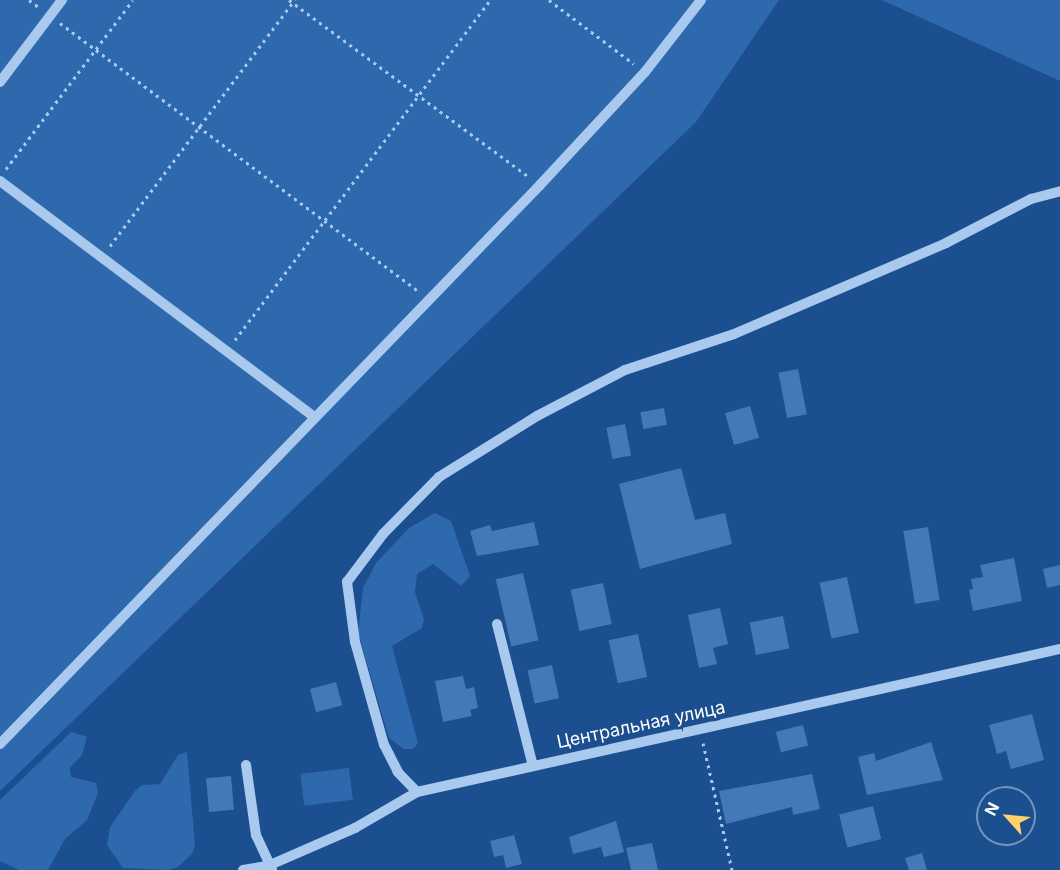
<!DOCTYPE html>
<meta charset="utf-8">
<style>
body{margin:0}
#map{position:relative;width:1060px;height:870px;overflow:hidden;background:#1b4f8f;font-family:Inter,sans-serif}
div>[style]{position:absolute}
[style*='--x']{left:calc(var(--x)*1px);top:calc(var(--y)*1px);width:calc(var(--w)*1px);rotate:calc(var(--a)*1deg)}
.green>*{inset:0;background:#2e69ad;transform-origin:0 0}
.building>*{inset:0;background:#4478b7;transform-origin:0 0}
.path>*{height:3px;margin-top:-1.5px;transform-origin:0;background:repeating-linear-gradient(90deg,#a9c9ee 0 3px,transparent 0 7.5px)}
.minor>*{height:10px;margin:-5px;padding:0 5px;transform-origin:5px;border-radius:5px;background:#a9c9ee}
span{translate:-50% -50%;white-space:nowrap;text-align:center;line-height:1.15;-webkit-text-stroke:6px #1b4f8f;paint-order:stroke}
.street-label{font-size:18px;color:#fff}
.north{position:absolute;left:976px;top:786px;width:60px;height:60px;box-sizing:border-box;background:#1b4f8f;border:2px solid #7695bc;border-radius:50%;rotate:297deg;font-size:16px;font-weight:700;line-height:24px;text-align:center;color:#fff}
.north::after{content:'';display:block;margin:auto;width:21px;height:27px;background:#ffd166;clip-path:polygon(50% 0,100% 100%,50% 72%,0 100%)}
</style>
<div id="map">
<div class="green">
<i style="clip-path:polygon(0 0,779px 0,696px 122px,0 791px)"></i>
<i style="clip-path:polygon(882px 0,1060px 0,1060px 81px)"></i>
<i style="clip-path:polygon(435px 513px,451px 521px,470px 576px,461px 586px,433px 564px,417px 574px,415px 592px,424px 619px,422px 628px,392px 646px,418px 743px,413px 749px,404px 749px,389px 738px,358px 633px,363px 588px,376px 563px,409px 528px)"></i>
<i style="clip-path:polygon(71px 732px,87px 737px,82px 755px,70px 768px,71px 777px,96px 783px,98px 793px,87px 820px,65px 839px,48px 870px,19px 870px,0 861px,0 800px)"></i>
<i style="clip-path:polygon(187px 752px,195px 845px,192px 854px,178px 867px,168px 870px,123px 868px,107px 845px,110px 827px,135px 791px,142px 785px,160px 784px,178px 755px)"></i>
<i style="left:349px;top:768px;width:32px;height:49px;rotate:83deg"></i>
</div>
<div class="building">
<i style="left:798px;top:369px;width:46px;height:20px;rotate:79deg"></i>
<i style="left:750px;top:406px;width:33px;height:26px;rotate:74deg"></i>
<i style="left:664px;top:408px;width:17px;height:24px;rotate:80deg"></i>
<i style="left:625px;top:424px;width:32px;height:19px;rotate:79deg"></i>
<i style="clip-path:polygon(681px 468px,695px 520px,725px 513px,732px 544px,640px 569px,619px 484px)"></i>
<i style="clip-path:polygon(534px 522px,539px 545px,477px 556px,470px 531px,490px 525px,492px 531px)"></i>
<i style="left:928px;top:527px;width:74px;height:25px;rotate:81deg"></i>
<i style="clip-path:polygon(1014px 558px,1022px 601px,973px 611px,969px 590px,973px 589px,971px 579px,983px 577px,980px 565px)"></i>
<i style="clip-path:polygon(1060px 565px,1060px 585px,1047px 588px,1043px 569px)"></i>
<i style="left:523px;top:573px;width:69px;height:28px;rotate:77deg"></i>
<i style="left:847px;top:577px;width:57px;height:28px;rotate:78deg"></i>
<i style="left:603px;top:583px;width:42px;height:33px;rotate:78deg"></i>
<i style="clip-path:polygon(720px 608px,728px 644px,713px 648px,717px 664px,699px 668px,688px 615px)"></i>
<i style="left:783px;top:616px;width:33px;height:34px;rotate:79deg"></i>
<i style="left:638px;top:634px;width:44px;height:30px;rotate:78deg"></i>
<i style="left:552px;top:665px;width:34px;height:25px;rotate:78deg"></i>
<i style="clip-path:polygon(463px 676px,466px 689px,474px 687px,478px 708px,470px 710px,472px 716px,443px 722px,435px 681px)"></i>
<i style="left:336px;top:682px;width:24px;height:27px;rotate:75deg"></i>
<i style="clip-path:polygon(1032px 714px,1044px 760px,1011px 769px,1006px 751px,997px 754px,989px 725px)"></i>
<i style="left:803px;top:725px;width:21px;height:28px;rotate:76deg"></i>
<i style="clip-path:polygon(931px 742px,943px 780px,867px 795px,858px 757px,874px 753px,876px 761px)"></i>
<i style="clip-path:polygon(812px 774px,820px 809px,793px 815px,792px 807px,726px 824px,719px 791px)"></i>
<i style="left:231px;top:776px;width:34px;height:25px;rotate:85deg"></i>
<i style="left:873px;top:806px;width:34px;height:35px;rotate:76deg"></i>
<i style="clip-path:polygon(616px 821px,624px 852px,604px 857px,601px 847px,573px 854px,569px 837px)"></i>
<i style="clip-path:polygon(514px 835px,522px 864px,506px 868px,503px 855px,494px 857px,490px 841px)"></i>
<i style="clip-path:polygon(652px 843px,658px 870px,631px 870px,626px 848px)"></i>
<i style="clip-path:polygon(922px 853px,927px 870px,909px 870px,905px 858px)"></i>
</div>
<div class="path">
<i style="--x:29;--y:0;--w:14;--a:36"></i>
<i style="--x:289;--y:0;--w:298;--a:36.4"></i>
<i style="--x:549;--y:0;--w:106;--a:37"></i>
<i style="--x:60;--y:23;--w:449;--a:36.8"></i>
<i style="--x:6;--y:169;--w:211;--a:-53.1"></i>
<i style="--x:110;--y:246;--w:308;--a:-53.1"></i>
<i style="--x:235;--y:340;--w:425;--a:-53.1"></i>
<i style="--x:703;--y:743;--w:130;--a:77.1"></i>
</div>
<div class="minor">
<i style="--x:0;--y:82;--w:103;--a:-52.9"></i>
<i style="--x:0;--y:181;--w:391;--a:36.9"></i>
<i style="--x:497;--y:624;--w:146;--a:75.8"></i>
<i style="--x:0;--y:744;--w:777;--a:-45.99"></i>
<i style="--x:540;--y:185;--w:154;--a:-47.1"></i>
<i style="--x:645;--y:72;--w:91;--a:-52.1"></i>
<i style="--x:246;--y:765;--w:71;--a:81.9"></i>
<i style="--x:256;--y:835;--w:38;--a:65"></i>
<i style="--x:417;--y:792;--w:28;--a:-134"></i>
<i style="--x:398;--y:772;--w:30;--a:-117"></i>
<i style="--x:384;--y:745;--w:107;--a:-105.7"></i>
<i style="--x:355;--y:642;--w:61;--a:-97.6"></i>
<i style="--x:347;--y:582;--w:60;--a:-53.1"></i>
<i style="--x:383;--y:534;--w:80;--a:-45.5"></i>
<i style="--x:439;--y:477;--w:115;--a:-31.9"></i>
<i style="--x:537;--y:416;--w:99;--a:-27.6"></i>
<i style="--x:625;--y:370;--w:115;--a:-18.3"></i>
<i style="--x:734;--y:334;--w:231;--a:-23.2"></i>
<i style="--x:946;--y:243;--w:96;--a:-27.4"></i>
<i style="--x:1031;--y:199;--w:30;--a:-15"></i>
<i style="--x:243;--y:870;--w:27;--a:-10"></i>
<i style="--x:270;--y:865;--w:93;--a:-23.5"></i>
<i style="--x:355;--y:828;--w:72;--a:-30.1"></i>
<i style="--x:417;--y:792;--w:659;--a:-12.54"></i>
</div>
<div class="street-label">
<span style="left:641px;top:725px;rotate:-12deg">Центральная улица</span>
</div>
<div class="north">N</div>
</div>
